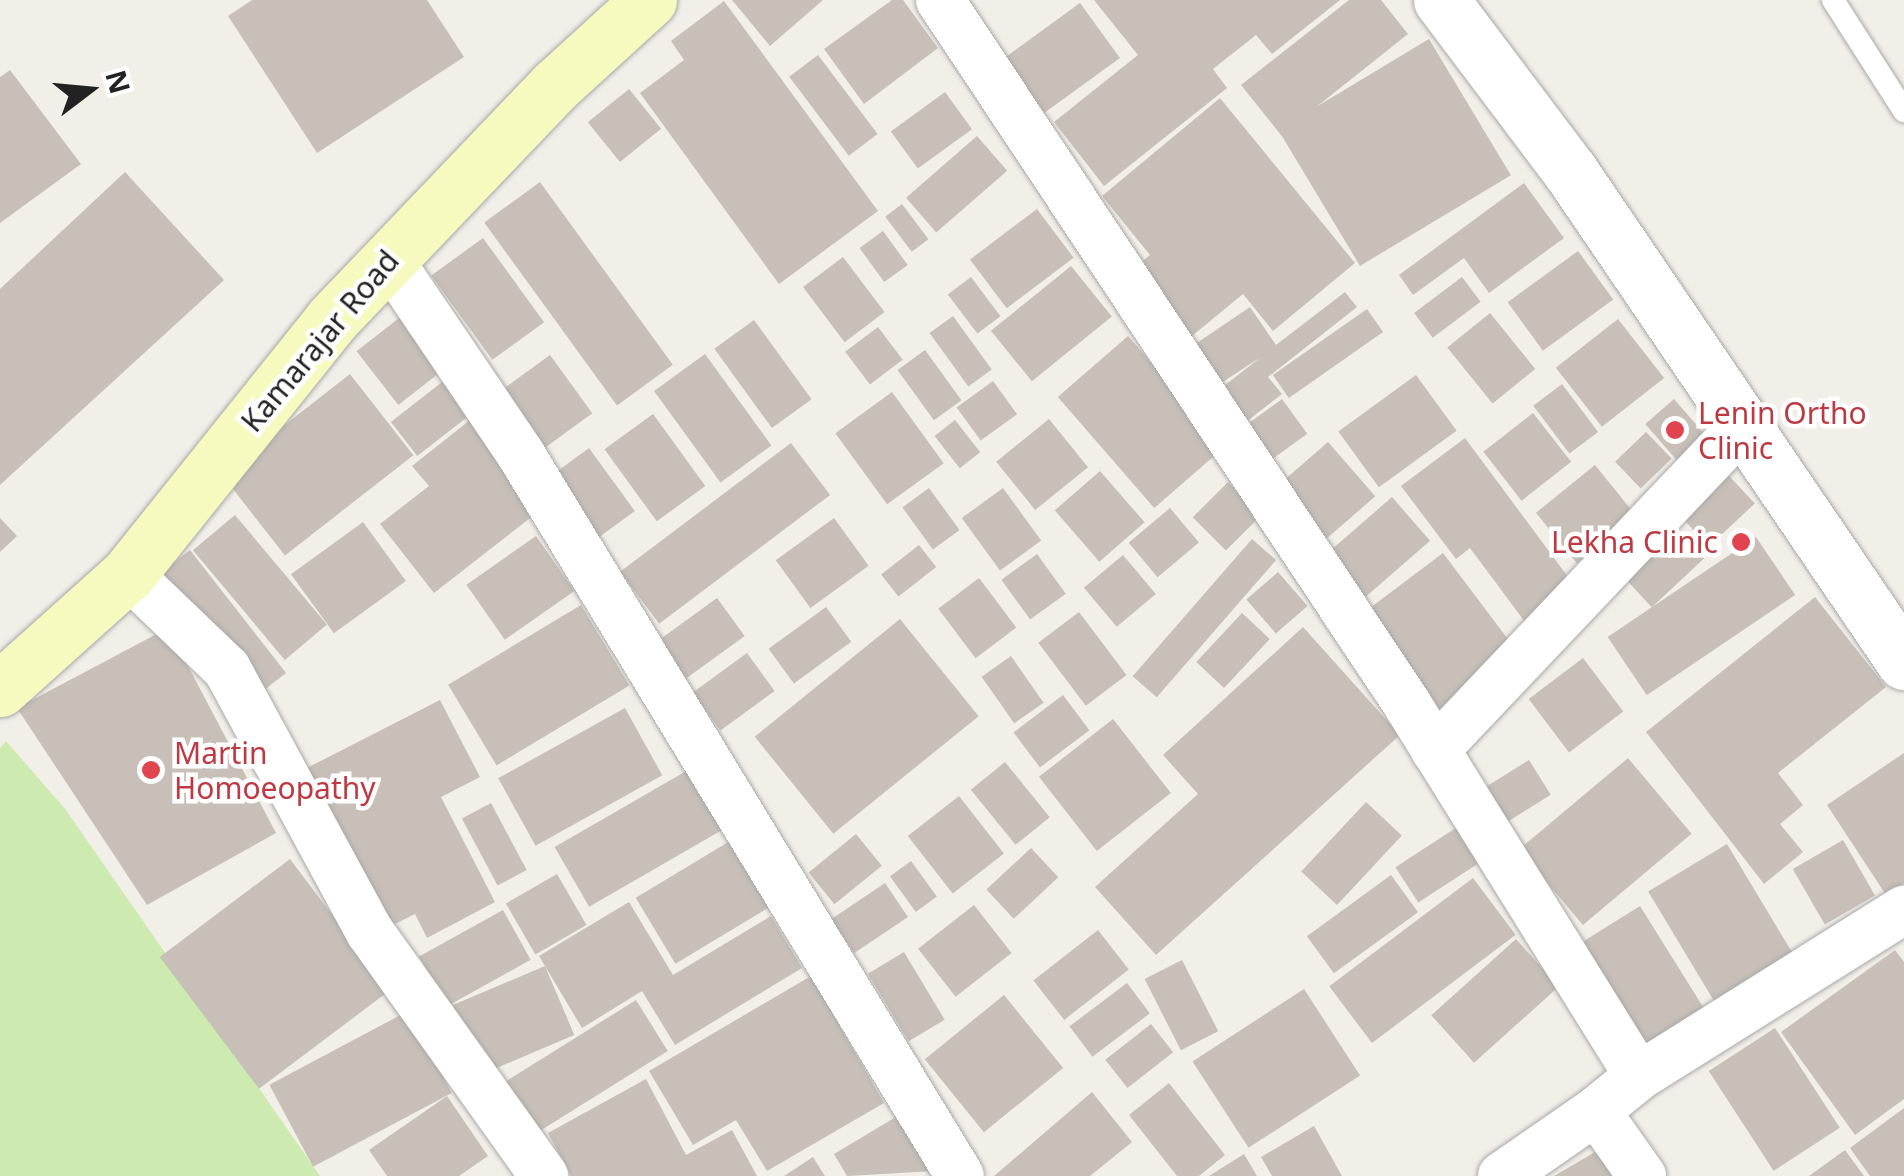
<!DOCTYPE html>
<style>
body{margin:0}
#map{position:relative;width:1904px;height:1176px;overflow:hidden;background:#f2efe9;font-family:"Noto Sans",sans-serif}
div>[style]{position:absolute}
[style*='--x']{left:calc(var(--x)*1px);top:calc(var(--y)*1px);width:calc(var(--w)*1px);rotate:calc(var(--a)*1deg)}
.grass>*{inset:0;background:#cdebb0}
.building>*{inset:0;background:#c7bfb8;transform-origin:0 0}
.roads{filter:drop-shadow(0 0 2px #a9a9a9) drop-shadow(0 0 2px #a9a9a9)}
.service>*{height:22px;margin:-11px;padding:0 11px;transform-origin:11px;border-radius:11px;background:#fff}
.minor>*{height:48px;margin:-24px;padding:0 24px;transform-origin:24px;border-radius:24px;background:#fff}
.tertiary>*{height:55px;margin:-27.5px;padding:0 27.5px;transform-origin:27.5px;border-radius:27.5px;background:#fff}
.secondary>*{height:55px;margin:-27.5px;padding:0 27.5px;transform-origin:27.5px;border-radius:27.5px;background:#f7fabf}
.dots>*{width:28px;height:28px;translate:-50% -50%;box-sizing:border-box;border:5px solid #fff;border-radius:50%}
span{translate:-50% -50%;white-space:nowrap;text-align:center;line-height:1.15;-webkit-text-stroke:9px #fff;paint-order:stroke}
.street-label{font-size:30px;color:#222}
.health-label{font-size:30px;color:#be3a42}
.left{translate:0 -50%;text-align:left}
.right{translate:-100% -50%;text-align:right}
.north{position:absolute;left:40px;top:40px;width:100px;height:100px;-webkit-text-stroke:8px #fff;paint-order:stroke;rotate:74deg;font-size:28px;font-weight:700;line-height:40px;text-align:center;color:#222}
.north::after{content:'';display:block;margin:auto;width:35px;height:45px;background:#222;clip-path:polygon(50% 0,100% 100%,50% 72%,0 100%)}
</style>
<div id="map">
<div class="grass">
<i style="clip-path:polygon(6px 741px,66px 810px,320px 1176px,0 1176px,0 748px)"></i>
</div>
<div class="building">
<i style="clip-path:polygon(252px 0,427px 0,464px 57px,317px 153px,228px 16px)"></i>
<i style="clip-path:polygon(732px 0,823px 0,770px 46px)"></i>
<i style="clip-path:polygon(892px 0,903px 0,938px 48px,864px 104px,824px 49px)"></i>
<i style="clip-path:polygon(1094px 0,1340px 0,1272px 54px,1256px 35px,1213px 69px,1227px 88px,1104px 186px,1054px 122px,1138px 55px)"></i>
<i style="clip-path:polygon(1349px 0,1381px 0,1408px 34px,1281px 135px,1241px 85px)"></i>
<i style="clip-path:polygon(724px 1px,878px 211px,779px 284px,640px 93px,684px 60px,671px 41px)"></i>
<i style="left:1080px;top:3px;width:68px;height:109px;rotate:54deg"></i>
<i style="left:1429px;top:39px;width:159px;height:176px;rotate:59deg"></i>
<i style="left:818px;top:55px;width:99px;height:36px;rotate:53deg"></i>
<i style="clip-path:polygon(10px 70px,81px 164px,0 223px,0 77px)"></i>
<i style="left:629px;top:89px;width:51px;height:53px;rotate:51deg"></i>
<i style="left:945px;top:92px;width:46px;height:67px;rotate:54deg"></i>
<i style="clip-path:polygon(1220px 98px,1355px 263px,1273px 331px,1243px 294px,1181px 345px,1125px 276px,1150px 255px,1102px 196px)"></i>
<i style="left:977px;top:136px;width:46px;height:94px;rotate:49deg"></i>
<i style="clip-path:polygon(125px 172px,224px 280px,0 485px,0 289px)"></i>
<i style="left:540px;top:182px;width:226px;height:69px;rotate:54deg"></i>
<i style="clip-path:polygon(1524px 183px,1564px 238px,1489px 293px,1464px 258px,1413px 295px,1399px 275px)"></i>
<i style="left:902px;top:204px;width:44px;height:21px;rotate:53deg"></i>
<i style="left:1037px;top:209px;width:61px;height:84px;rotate:53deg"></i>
<i style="left:883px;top:231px;width:42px;height:29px;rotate:54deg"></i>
<i style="left:483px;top:238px;width:104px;height:64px;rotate:54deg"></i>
<i style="left:1578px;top:251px;width:60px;height:87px;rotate:54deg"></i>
<i style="left:843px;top:257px;width:69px;height:50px;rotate:53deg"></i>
<i style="left:1071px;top:266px;width:65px;height:103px;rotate:51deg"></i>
<i style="left:971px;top:277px;width:49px;height:29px;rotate:53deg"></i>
<i style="left:1462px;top:277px;width:31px;height:60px;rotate:53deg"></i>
<i style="clip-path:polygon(1345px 292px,1357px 307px,1268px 377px,1282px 394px,1237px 429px,1211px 396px,1261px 357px,1212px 389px,1185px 351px,1250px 307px,1276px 345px)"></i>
<i style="left:1367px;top:309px;width:28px;height:115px;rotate:55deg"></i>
<i style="left:1490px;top:313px;width:72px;height:55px;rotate:51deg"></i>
<i style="left:403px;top:315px;width:68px;height:59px;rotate:52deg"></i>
<i style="left:953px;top:316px;width:66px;height:29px;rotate:54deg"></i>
<i style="left:1618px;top:319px;width:75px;height:79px;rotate:52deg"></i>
<i style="left:754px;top:320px;width:98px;height:49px;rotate:54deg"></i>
<i style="left:878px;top:327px;width:41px;height:41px;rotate:53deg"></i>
<i style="left:1128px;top:336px;width:147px;height:93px;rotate:49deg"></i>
<i style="left:925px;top:350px;width:62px;height:34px;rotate:54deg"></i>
<i style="left:705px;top:354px;width:113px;height:63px;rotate:54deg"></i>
<i style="left:550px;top:355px;width:72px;height:62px;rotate:54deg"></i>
<i style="left:350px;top:374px;width:103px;height:163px;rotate:52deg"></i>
<i style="left:1416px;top:375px;width:69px;height:96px;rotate:54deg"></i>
<i style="left:446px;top:379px;width:43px;height:70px;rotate:52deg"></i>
<i style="left:993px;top:381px;width:41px;height:45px;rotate:54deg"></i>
<i style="left:1562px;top:384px;width:60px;height:36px;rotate:53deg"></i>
<i style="left:892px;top:392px;width:88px;height:70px;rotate:54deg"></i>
<i style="left:1282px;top:399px;width:43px;height:52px;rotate:54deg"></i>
<i style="left:1674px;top:399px;width:49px;height:38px;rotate:49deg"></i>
<i style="left:1533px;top:413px;width:62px;height:63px;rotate:52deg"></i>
<i style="left:653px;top:414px;width:89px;height:60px;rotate:54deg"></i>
<i style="left:1049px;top:419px;width:62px;height:68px;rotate:51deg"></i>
<i style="clip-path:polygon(470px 420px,538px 512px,434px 593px,380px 524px,429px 486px,412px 466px)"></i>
<i style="left:955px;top:420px;width:41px;height:26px;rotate:52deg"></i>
<i style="left:1646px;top:432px;width:37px;height:43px;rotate:46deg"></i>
<i style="clip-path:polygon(1465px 438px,1574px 585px,1525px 622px,1470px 548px,1456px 559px,1401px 486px)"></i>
<i style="left:1328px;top:442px;width:72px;height:72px;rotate:49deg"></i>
<i style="left:791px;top:443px;width:65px;height:214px;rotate:53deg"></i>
<i style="left:589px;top:448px;width:78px;height:47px;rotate:54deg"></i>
<i style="left:1718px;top:464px;width:54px;height:63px;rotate:47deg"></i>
<i style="left:1595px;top:465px;width:65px;height:76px;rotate:51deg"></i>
<i style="left:1100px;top:471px;width:68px;height:60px;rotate:49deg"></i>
<i style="left:1228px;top:482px;width:47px;height:50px;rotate:45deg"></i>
<i style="left:929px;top:488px;width:52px;height:33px;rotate:54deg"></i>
<i style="left:1003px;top:488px;width:65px;height:51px;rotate:54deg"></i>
<i style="left:1392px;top:497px;width:58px;height:89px;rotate:49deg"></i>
<i style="left:1170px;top:508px;width:45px;height:54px;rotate:50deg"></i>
<i style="left:235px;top:515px;width:143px;height:55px;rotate:50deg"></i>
<i style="clip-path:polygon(0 518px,17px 536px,0 552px)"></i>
<i style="left:834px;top:518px;width:59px;height:72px;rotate:54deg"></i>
<i style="left:1669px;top:520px;width:52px;height:72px;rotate:47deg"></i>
<i style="left:363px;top:522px;width:73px;height:89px;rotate:54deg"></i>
<i style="left:536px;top:536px;width:67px;height:85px;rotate:55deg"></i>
<i style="left:1756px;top:537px;width:70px;height:179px;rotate:56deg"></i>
<i style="left:1252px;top:539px;width:32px;height:182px;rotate:41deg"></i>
<i style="left:919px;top:545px;width:28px;height:48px;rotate:52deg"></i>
<i style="left:190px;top:550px;width:156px;height:38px;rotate:52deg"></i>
<i style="left:1443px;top:553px;width:124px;height:99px;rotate:53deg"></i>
<i style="left:1037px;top:554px;width:49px;height:44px;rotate:54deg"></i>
<i style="left:1123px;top:555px;width:51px;height:51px;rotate:50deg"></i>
<i style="left:1278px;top:572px;width:45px;height:42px;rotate:49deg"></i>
<i style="left:979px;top:578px;width:62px;height:51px;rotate:53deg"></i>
<i style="clip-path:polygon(1815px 597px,1886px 687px,1778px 773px,1803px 805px,1780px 824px,1803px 852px,1764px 884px,1646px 732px)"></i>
<i style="left:717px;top:598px;width:47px;height:72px;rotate:54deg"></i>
<i style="left:581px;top:605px;width:94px;height:155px;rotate:59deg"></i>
<i style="left:826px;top:607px;width:43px;height:71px;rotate:54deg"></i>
<i style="left:1079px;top:612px;width:79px;height:51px;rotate:53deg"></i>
<i style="left:1242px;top:613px;width:38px;height:67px;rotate:43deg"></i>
<i style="left:900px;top:619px;width:125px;height:187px;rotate:51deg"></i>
<i style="clip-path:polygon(1303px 627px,1400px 735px,1156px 955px,1095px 887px,1198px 794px,1163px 755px)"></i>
<i style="clip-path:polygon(168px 628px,276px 833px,147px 905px,17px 708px)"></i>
<i style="left:747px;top:653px;width:47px;height:67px;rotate:54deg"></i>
<i style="left:1011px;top:656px;width:57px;height:36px;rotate:55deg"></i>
<i style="left:1583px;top:658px;width:67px;height:68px;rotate:53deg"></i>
<i style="left:1063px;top:695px;width:44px;height:62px;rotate:53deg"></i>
<i style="clip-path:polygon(440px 700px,480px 777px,441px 797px,495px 902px,427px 938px,415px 914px,387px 928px,305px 769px)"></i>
<i style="left:625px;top:708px;width:77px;height:145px;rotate:61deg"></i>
<i style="left:1113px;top:719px;width:94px;height:94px;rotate:52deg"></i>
<i style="clip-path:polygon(1904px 753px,1904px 883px,1886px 895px,1827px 805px)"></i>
<i style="left:1628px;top:758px;width:99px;height:142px;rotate:50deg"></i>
<i style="left:1529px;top:760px;width:41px;height:62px;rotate:58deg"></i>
<i style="left:1005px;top:762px;width:71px;height:44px;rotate:51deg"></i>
<i style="left:688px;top:770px;width:69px;height:154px;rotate:60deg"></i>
<i style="left:959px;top:796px;width:73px;height:65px;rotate:52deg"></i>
<i style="left:1366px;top:802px;width:49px;height:95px;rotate:43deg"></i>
<i style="left:491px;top:803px;width:76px;height:33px;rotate:62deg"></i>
<i style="left:1465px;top:822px;width:42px;height:83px;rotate:57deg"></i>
<i style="left:856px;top:834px;width:41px;height:61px;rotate:51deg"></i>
<i style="left:1843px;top:840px;width:64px;height:58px;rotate:60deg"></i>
<i style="left:730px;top:841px;width:77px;height:110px;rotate:59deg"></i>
<i style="left:1727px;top:844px;width:127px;height:92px;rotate:59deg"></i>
<i style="left:1031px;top:848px;width:40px;height:61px;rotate:47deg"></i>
<i style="left:290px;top:859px;width:165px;height:163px;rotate:53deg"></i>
<i style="left:911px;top:861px;width:44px;height:26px;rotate:54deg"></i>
<i style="left:557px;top:874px;width:59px;height:59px;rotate:60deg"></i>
<i style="left:1391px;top:875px;width:46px;height:104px;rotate:54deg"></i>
<i style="left:1473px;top:878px;width:71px;height:180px;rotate:53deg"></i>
<i style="left:885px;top:883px;width:41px;height:65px;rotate:56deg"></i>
<i style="clip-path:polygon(629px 902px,673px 975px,771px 916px,802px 968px,675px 1045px,642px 991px,582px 1028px,539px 956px)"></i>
<i style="left:974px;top:905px;width:61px;height:71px;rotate:52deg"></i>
<i style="left:1640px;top:906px;width:122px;height:77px;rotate:58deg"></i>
<i style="left:503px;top:910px;width:57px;height:96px;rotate:61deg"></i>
<i style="left:1098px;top:930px;width:50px;height:82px;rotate:52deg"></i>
<i style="left:1516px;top:939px;width:64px;height:114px;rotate:48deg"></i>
<i style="clip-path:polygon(1895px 950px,1904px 962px,1904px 1099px,1855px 1135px,1781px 1032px)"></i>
<i style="left:904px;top:952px;width:79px;height:42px;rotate:59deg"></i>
<i style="left:1182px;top:960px;width:80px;height:42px;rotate:63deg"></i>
<i style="left:545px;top:966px;width:75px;height:100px;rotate:67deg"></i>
<i style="clip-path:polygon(811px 976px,884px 1103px,767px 1171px,736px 1120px,693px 1145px,649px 1071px)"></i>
<i style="left:1127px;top:983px;width:38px;height:72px;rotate:53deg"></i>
<i style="left:1304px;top:989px;width:103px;height:133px;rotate:57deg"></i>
<i style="left:1004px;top:995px;width:94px;height:102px;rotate:51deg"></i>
<i style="left:636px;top:1000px;width:60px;height:167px;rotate:58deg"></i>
<i style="left:408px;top:1011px;width:93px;height:157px;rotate:62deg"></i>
<i style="left:1151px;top:1024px;width:36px;height:58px;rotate:52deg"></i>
<i style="left:1775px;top:1028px;width:119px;height:79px;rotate:57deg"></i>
<i style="clip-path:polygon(646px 1079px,686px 1155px,732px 1130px,757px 1176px,571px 1176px,548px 1133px)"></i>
<i style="clip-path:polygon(1169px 1083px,1225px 1155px,1199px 1176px,1177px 1176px,1129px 1115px)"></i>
<i style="clip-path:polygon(1092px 1092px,1132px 1142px,1090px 1176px,994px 1176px)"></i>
<i style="clip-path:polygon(447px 1096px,488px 1156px,459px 1176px,387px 1176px,369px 1150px)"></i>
<i style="clip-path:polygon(1904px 1108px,1904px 1176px,1870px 1176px,1850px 1148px)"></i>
<i style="clip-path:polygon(901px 1114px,934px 1171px,847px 1176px,834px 1154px)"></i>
<i style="clip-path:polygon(1314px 1126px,1342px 1176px,1272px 1176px,1261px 1157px)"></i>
<i style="clip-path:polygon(1607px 1145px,1625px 1176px,1554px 1176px)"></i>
<i style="clip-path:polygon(1845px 1150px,1864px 1176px,1809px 1176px)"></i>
<i style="clip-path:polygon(1244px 1154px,1257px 1176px,1209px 1176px)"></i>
<i style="clip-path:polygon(813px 1157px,825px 1176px,784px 1176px)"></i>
</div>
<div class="roads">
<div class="service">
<i style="--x:1833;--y:0;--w:132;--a:57.4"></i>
</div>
<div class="minor">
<i style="--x:940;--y:0;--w:845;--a:56.44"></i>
<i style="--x:1407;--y:704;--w:438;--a:58.1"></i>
<i style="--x:1639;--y:1076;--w:55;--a:140.9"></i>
<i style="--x:1596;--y:1111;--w:80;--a:54.7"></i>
<i style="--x:388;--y:258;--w:235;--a:55.9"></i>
<i style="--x:520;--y:453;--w:846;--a:58.68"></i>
<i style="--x:128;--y:574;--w:137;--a:43.8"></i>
<i style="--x:227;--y:669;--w:299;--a:61.5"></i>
<i style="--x:370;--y:932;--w:300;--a:54.5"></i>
<i style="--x:1435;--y:750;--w:446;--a:-46.5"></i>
<i style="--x:1639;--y:1076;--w:313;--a:-32.1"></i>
<i style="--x:1502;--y:1176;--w:114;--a:-34.7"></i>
</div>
<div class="tertiary">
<i style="--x:1441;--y:0;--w:214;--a:53"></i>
<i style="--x:1570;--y:171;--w:594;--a:55.77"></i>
</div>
<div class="secondary">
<i style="--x:0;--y:689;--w:172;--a:-41.9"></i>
<i style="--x:128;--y:574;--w:327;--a:-51.3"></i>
<i style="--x:332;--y:319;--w:324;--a:-46.3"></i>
<i style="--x:556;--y:85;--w:126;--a:-42.4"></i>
</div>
</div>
<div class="dots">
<i style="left:1675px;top:430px;background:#e0444e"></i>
<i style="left:1741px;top:542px;background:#e0444e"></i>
<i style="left:151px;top:770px;background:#e0444e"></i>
</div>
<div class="street-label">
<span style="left:320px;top:341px;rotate:-50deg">Kamarajar Road</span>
</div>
<div class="health-label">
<span class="left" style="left:1698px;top:430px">Lenin Ortho<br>Clinic</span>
<span class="right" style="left:1718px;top:542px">Lekha Clinic</span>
<span class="left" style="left:174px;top:770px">Martin<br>Homoeopathy</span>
</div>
<div class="north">N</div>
</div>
